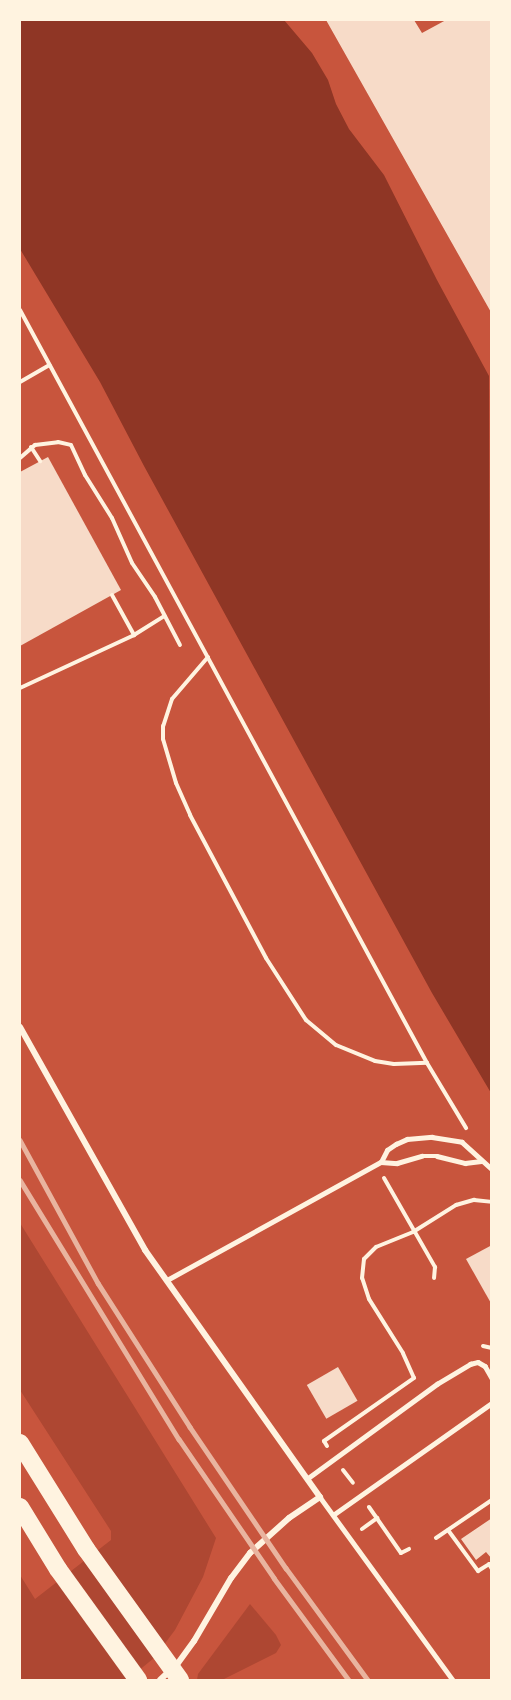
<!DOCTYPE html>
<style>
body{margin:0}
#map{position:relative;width:511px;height:1700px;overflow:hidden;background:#c8553d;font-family:Mulish,sans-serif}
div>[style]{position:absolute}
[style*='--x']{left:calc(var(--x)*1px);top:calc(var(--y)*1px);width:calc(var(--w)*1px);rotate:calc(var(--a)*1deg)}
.green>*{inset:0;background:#ae4732}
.water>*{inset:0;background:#8f3625}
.building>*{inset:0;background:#f7dbc8;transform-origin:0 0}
.path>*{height:4px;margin:-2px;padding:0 2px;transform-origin:2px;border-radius:2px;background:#fff3e0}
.service>*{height:4.5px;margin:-2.25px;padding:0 2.25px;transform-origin:2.25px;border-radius:2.25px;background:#fff3e0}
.minor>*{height:6px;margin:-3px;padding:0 3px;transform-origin:3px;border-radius:3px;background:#fff3e0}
.motorway>*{height:18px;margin:-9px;padding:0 9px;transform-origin:9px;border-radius:9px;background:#fff3e0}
.rail>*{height:4.5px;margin:-2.25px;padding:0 2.25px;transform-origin:2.25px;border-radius:2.25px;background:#e9b49f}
span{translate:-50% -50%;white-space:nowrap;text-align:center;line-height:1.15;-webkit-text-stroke:6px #fff3e0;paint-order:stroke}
.frame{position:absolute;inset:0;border:21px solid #fff3e0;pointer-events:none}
</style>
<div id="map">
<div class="green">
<i style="clip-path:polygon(20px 1223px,216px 1538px,203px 1577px,175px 1630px,154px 1658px,127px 1680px,20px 1680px,20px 1575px,35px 1599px,111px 1540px,111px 1531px,20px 1390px)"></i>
<i style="clip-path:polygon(250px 1604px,276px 1635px,281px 1645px,276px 1653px,222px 1680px,197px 1680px,198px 1674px)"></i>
</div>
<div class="water">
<i style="clip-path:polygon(20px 20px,284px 20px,312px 53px,328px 80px,336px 104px,349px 129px,384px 175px,437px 280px,489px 376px,491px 1093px,432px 993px,144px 466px,100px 382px,20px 249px)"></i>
</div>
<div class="building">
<i style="clip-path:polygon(326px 20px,414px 20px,422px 33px,446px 20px,492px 20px,492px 314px)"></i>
<i style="clip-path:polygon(48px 457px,121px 590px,20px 646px,20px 472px)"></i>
<i style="clip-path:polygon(492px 1245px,492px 1305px,466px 1259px)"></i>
<i style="left:338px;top:1367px;width:39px;height:36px;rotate:60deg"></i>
<i style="clip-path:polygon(492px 1518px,492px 1559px,486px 1552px,476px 1560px,461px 1539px)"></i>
</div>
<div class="path">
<i style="--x:20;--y:310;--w:856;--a:61.61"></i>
<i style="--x:427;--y:1063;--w:76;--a:59"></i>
<i style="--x:20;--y:382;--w:34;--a:-30"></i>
<i style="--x:31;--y:447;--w:17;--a:57"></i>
<i style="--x:20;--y:458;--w:20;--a:-41"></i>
<i style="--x:35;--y:445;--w:23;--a:-7"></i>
<i style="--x:58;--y:442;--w:13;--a:13"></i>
<i style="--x:71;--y:445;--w:33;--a:65"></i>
<i style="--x:85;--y:475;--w:51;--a:57.9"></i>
<i style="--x:112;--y:518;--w:49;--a:66"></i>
<i style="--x:132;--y:563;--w:41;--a:55.9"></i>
<i style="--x:155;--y:597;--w:54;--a:62.5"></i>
<i style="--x:112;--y:595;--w:46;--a:61.2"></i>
<i style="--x:208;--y:657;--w:55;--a:130.6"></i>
<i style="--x:172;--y:699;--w:28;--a:108"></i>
<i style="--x:163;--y:726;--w:13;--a:90"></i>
<i style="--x:163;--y:739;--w:46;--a:73.5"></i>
<i style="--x:176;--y:783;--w:35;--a:66"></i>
<i style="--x:190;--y:815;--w:162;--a:62"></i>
<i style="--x:266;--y:958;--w:74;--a:57.2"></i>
<i style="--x:306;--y:1020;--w:39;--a:40"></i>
<i style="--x:336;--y:1045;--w:42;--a:22.3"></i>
<i style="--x:375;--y:1061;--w:19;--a:9"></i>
<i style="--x:394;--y:1064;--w:33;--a:-2"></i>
<i style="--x:20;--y:688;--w:126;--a:-24.9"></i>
<i style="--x:134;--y:635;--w:36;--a:-32"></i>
<i style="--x:384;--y:1178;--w:103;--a:60.2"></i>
<i style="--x:435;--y:1267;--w:11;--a:95"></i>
<i style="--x:483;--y:1346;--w:9;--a:13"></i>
<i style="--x:414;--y:1378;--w:27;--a:-114"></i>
<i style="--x:403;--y:1353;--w:64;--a:-122.2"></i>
<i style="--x:369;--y:1299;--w:22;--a:-108"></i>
<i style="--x:362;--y:1278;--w:19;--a:-84"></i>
<i style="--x:364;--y:1259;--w:17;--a:-45"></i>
<i style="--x:376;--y:1247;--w:40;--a:-22"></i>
<i style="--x:413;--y:1232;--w:51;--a:-32.1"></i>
<i style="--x:456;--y:1205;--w:19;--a:-16"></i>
<i style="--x:474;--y:1200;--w:18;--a:6"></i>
<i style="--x:327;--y:1446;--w:6;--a:-121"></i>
<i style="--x:324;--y:1441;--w:110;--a:-35"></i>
<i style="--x:343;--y:1470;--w:16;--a:52"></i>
<i style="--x:369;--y:1507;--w:56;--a:55.2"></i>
<i style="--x:401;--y:1553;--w:9;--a:-27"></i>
<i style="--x:362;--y:1529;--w:19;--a:-36"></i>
<i style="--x:448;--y:1530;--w:51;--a:53.8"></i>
<i style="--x:478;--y:1571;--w:13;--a:-32"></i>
<i style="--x:489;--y:1564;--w:6;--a:59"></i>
<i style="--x:436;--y:1538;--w:68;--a:-34.2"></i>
</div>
<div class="service">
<i style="--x:381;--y:1162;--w:13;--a:-63"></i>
<i style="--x:387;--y:1150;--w:11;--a:-34"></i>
<i style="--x:396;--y:1144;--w:12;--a:-24"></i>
<i style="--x:407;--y:1139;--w:25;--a:-5"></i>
<i style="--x:432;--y:1137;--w:30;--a:9"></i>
<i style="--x:462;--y:1142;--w:40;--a:42"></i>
<i style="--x:167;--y:1280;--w:244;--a:-28.9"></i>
<i style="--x:381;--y:1162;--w:16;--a:4"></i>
<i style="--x:397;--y:1163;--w:26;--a:-16"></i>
<i style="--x:422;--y:1156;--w:15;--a:0"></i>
<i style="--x:437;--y:1156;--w:29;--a:14"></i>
<i style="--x:465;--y:1163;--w:16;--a:-7"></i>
<i style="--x:308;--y:1478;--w:160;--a:-36.1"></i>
<i style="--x:437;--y:1384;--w:39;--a:-31"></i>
<i style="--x:470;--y:1364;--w:8;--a:-14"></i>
<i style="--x:478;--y:1362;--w:8;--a:30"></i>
<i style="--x:485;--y:1366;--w:14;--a:60"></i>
<i style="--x:320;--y:1497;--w:226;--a:54"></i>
<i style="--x:333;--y:1515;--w:194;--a:-35.2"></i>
</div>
<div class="minor">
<i style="--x:20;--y:1027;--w:256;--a:60.7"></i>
<i style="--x:145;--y:1250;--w:303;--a:54.7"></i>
<i style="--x:320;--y:1497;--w:37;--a:146"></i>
<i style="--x:289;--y:1518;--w:52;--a:138.1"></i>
<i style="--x:250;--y:1553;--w:31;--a:127"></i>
<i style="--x:231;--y:1578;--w:73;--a:120.4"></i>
<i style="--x:194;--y:1641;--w:29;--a:126"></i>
<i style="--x:177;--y:1664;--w:23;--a:137"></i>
</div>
<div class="motorway">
<i style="--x:20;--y:1443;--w:125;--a:58.1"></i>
<i style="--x:86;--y:1549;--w:161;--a:54.3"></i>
<i style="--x:20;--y:1507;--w:73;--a:58.5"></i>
<i style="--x:58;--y:1569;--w:137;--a:54.2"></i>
</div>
<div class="rail">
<i style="--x:20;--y:1140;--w:163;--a:61.4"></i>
<i style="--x:98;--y:1283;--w:171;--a:57.4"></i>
<i style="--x:190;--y:1427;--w:171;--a:55.8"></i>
<i style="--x:286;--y:1568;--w:139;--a:53.8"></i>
<i style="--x:20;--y:1180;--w:304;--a:58.5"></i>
<i style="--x:179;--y:1439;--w:168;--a:55.6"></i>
<i style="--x:274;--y:1578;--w:127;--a:53.7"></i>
</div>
<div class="frame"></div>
</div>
